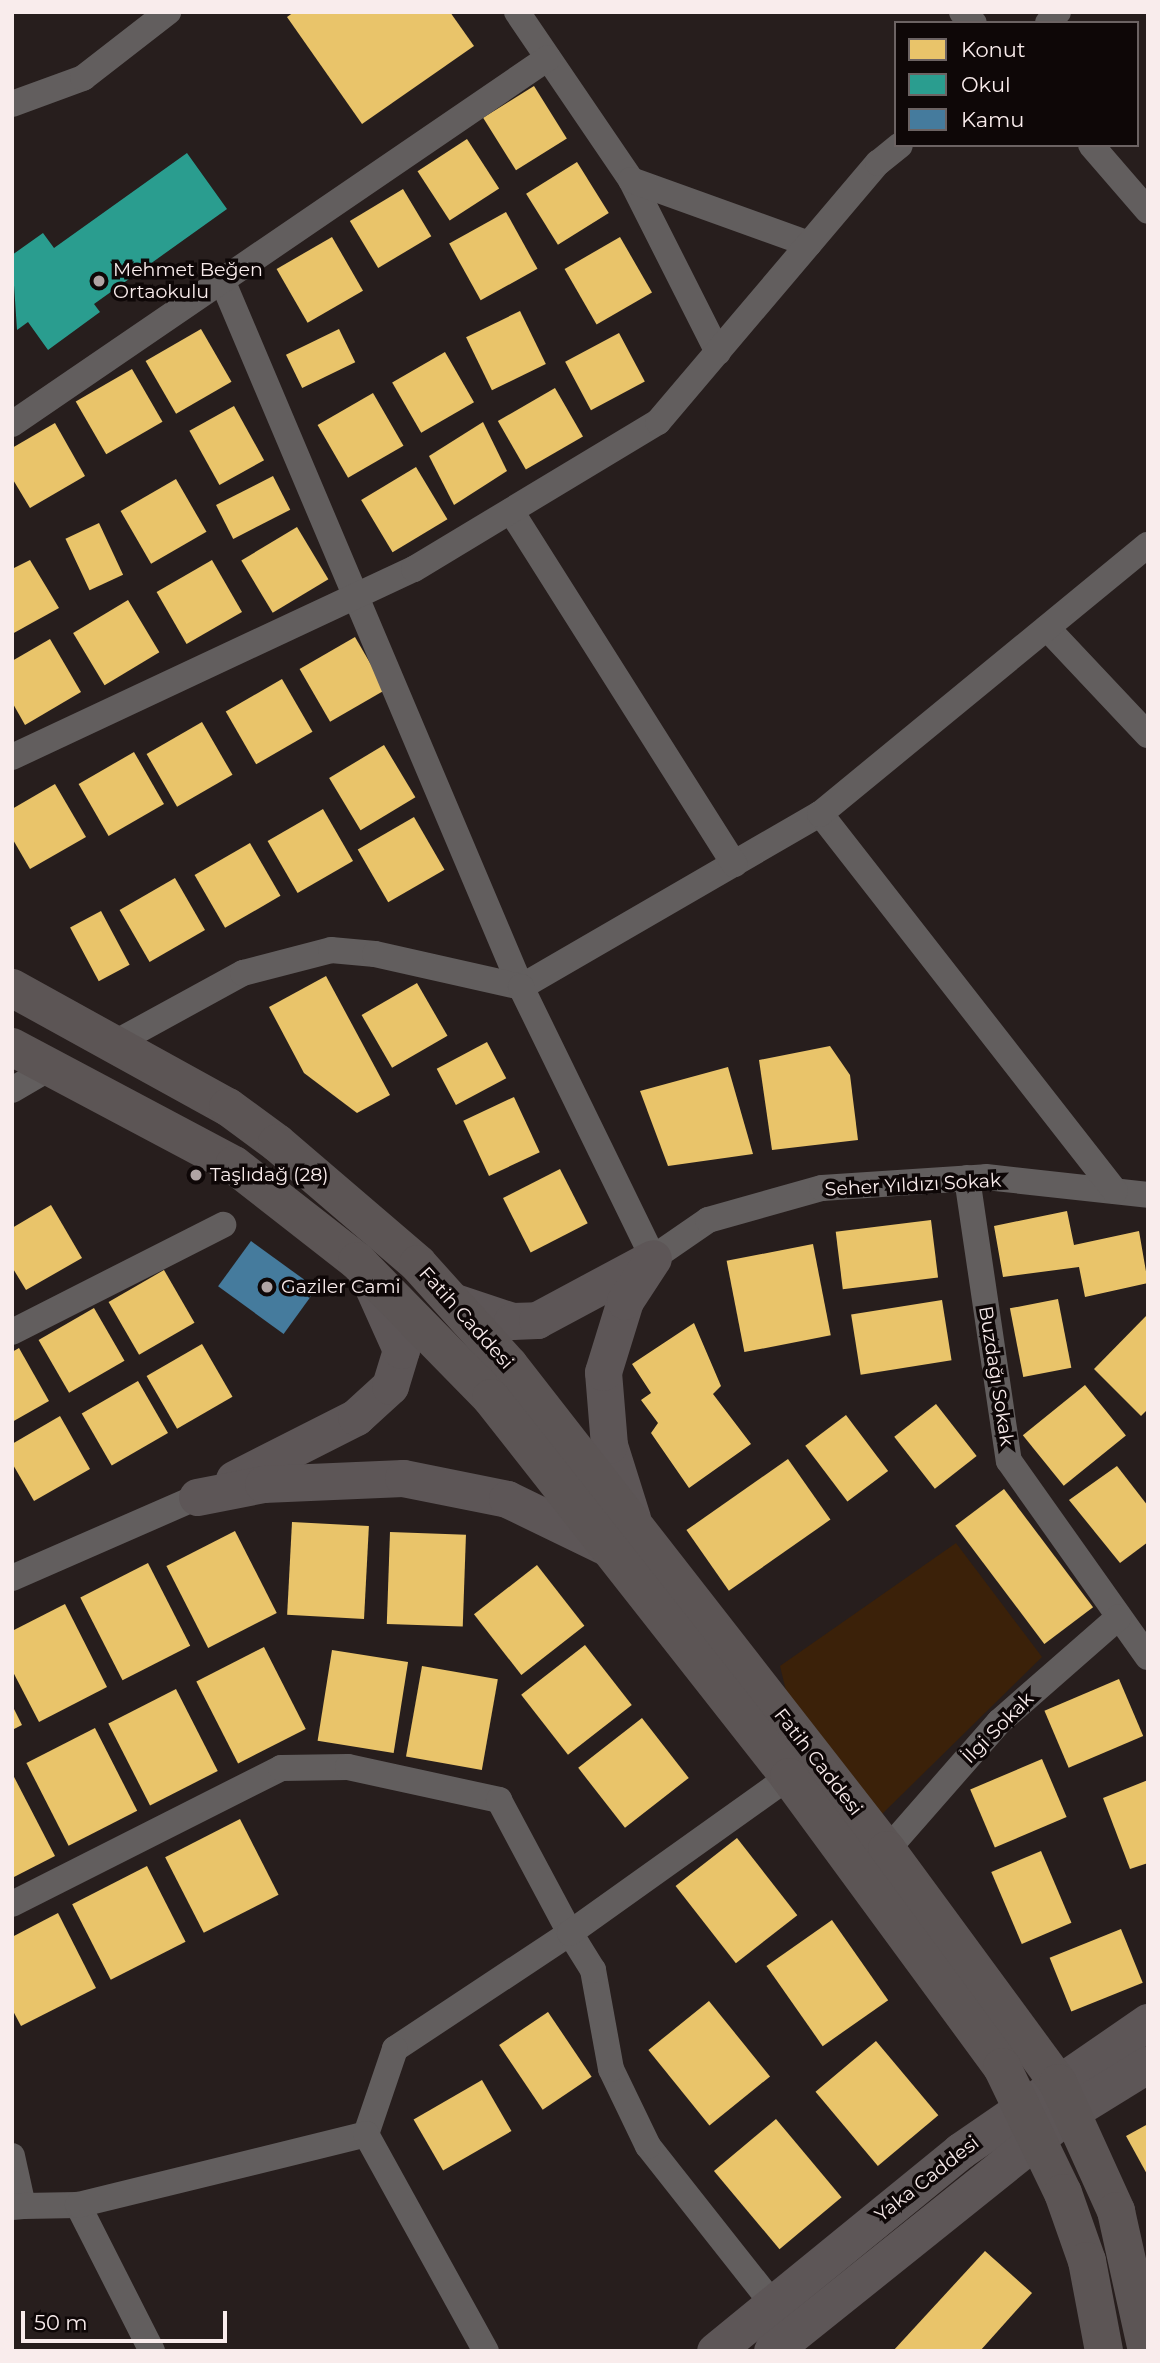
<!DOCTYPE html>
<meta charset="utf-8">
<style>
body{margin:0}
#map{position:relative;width:1160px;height:2363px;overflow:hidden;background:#271e1d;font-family:Montserrat,sans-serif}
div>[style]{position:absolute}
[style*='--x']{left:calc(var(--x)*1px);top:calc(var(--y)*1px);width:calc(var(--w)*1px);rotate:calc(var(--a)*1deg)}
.green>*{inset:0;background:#3b2109}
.homes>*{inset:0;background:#e9c46a;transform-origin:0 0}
.schools>*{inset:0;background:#2a9d8f}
.public>*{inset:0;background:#457b9d;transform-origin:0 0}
.street>*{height:26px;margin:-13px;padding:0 13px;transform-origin:13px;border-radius:13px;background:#625e5e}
.secondary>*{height:37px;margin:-18.5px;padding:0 18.5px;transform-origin:18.5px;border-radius:18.5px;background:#5d5657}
.primary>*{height:38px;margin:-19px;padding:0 19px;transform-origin:19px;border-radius:19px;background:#5c5555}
.dots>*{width:19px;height:19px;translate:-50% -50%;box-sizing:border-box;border:4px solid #0e0707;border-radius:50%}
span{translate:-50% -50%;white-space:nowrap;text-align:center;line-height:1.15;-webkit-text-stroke:7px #0e0707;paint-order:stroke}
.poi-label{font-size:19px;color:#f9ecec}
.left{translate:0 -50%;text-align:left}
.street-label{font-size:19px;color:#f9ecec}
.frame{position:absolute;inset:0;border:14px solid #f9ecec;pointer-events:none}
.legend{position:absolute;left:894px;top:21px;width:245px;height:126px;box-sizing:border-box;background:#0e0707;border:2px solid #6c6363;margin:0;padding:9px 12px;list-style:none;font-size:21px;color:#f9ecec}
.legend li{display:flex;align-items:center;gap:14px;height:35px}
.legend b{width:35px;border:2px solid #6c6363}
.scale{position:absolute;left:21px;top:2311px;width:206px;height:32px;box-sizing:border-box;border:4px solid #f9ecec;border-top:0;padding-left:9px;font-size:21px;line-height:24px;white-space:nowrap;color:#f9ecec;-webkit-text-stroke:5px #0e0707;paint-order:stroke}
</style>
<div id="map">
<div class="green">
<i style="clip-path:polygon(956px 1543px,1042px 1657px,880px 1816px,788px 1699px,780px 1666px)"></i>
</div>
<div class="homes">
<i style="clip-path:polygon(294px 12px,450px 12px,474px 46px,362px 124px,287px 17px)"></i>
<i style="left:534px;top:86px;width:62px;height:60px;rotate:58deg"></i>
<i style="left:467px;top:139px;width:59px;height:59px;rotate:57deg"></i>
<i style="left:577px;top:162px;width:60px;height:60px;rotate:58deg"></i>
<i style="left:403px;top:189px;width:55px;height:62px;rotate:59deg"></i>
<i style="left:506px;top:212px;width:65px;height:65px;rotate:61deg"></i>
<i style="left:332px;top:237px;width:62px;height:64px;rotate:60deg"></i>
<i style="left:620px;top:237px;width:64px;height:64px;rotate:60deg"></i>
<i style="left:520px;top:311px;width:59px;height:60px;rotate:64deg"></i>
<i style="left:201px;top:329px;width:61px;height:64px;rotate:60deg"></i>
<i style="left:339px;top:329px;width:37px;height:59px;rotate:64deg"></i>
<i style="left:619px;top:333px;width:55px;height:61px;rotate:62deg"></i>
<i style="left:445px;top:352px;width:58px;height:61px;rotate:60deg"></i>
<i style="left:132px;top:369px;width:61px;height:65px;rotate:60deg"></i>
<i style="left:555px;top:388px;width:56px;height:66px;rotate:60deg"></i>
<i style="left:373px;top:393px;width:61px;height:64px;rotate:60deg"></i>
<i style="left:234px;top:406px;width:62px;height:51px;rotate:61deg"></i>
<i style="clip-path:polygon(483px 422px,507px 471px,454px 505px,429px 456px)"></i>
<i style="clip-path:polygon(55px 423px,85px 476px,30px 508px,12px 478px,12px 448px)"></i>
<i style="left:416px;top:467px;width:61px;height:64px;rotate:59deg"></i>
<i style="left:273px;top:476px;width:38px;height:64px;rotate:63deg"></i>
<i style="left:176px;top:479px;width:61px;height:64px;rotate:60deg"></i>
<i style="left:99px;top:523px;width:57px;height:37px;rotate:65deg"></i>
<i style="left:297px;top:527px;width:61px;height:65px;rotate:59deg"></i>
<i style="clip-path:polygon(30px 560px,59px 608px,12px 634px,12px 569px)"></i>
<i style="left:212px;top:560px;width:60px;height:64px;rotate:60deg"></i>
<i style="left:128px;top:600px;width:61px;height:64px;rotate:59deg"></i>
<i style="left:355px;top:637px;width:61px;height:64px;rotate:60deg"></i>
<i style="clip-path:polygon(50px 639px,81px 692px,25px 725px,12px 702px,12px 661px)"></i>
<i style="left:282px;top:679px;width:61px;height:65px;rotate:60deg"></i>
<i style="left:202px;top:722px;width:61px;height:64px;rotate:60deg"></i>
<i style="left:384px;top:745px;width:61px;height:64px;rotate:59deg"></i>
<i style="left:134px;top:752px;width:60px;height:64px;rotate:60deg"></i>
<i style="clip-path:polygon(55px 784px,86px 837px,30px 869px,12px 838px,12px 809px)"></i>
<i style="left:323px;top:809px;width:60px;height:64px;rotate:60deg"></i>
<i style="left:414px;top:817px;width:61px;height:65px;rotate:60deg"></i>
<i style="left:250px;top:843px;width:61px;height:64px;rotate:60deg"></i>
<i style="left:175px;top:878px;width:60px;height:64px;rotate:60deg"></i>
<i style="left:101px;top:911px;width:61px;height:35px;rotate:62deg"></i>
<i style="clip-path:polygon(326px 976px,390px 1095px,357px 1113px,304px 1073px,269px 1007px)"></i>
<i style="left:417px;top:983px;width:61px;height:64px;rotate:60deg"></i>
<i style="left:487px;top:1042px;width:41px;height:57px;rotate:62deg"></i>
<i style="clip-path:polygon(830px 1046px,850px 1075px,858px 1140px,772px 1150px,759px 1060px)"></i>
<i style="clip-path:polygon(728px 1067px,753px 1154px,668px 1166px,640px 1091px)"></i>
<i style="left:514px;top:1097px;width:61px;height:56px;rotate:65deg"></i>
<i style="left:560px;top:1169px;width:61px;height:64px;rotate:63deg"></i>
<i style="clip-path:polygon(51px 1205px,82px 1258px,26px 1290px,12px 1267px,12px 1228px)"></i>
<i style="clip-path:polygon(1067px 1211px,1074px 1245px,1139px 1231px,1148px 1283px,1085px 1297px,1079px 1267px,1003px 1277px,994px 1226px)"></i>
<i style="left:931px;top:1220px;width:58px;height:96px;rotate:83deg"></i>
<i style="left:813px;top:1244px;width:93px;height:88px;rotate:79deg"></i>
<i style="left:164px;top:1270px;width:61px;height:64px;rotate:60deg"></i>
<i style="left:1058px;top:1299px;width:70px;height:49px;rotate:79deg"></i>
<i style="left:942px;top:1300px;width:61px;height:92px;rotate:81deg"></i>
<i style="left:94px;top:1308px;width:61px;height:64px;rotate:60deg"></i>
<i style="clip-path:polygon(1148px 1314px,1148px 1409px,1141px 1416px,1094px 1369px)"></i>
<i style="clip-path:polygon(694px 1323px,721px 1386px,713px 1394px,751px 1444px,689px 1488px,651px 1433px,658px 1423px,641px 1400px,651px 1393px,632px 1364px)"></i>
<i style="left:202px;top:1344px;width:61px;height:64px;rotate:60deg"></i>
<i style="clip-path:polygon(19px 1348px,49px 1401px,12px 1422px,12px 1352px)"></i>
<i style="left:138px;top:1381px;width:60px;height:65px;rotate:60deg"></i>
<i style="left:1085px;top:1385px;width:65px;height:80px;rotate:51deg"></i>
<i style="left:936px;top:1404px;width:66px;height:53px;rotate:52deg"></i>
<i style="left:846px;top:1415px;width:70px;height:51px;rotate:53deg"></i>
<i style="clip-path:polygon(60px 1416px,90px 1469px,34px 1501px,12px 1463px,12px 1444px)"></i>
<i style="left:788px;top:1459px;width:74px;height:124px;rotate:55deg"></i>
<i style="clip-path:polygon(1117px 1466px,1148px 1506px,1148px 1542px,1120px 1563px,1069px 1500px)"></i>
<i style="left:1004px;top:1489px;width:148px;height:61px;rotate:53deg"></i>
<i style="left:292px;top:1522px;width:77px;height:93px;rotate:3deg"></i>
<i style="left:235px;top:1531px;width:92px;height:77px;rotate:63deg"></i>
<i style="left:390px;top:1532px;width:76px;height:92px;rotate:2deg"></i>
<i style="left:148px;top:1563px;width:93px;height:76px;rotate:63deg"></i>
<i style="left:537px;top:1565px;width:77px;height:80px;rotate:52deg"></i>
<i style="clip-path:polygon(65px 1604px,107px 1687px,39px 1722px,12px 1670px,12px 1631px)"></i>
<i style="left:585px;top:1645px;width:76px;height:81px;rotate:52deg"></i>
<i style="left:264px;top:1647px;width:92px;height:76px;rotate:63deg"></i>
<i style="left:332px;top:1650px;width:77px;height:92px;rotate:9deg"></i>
<i style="left:422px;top:1666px;width:77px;height:92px;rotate:10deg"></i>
<i style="left:1119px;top:1679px;width:62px;height:81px;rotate:67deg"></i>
<i style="left:176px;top:1689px;width:92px;height:76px;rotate:63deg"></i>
<i style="clip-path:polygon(12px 1705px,22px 1725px,12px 1730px)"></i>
<i style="left:642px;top:1718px;width:76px;height:81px;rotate:52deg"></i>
<i style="left:95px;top:1728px;width:93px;height:77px;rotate:63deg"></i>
<i style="left:1042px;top:1759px;width:63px;height:78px;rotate:67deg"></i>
<i style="clip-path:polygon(12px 1773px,55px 1856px,12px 1878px)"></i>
<i style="clip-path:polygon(1148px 1780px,1148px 1863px,1130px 1869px,1103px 1798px)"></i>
<i style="left:240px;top:1819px;width:85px;height:84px;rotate:63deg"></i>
<i style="left:737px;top:1838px;width:98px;height:78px;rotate:52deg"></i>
<i style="left:1041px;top:1851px;width:78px;height:54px;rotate:67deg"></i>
<i style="left:147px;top:1866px;width:85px;height:84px;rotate:63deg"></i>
<i style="clip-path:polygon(58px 1913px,96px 1988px,21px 2026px,12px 2009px,12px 1937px)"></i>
<i style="left:832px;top:1920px;width:98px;height:80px;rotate:55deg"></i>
<i style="left:1121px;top:1929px;width:58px;height:77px;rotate:68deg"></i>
<i style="left:709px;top:2001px;width:97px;height:78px;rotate:51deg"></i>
<i style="left:548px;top:2012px;width:78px;height:59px;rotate:56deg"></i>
<i style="left:876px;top:2041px;width:97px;height:79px;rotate:50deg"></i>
<i style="left:482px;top:2080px;width:59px;height:79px;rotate:60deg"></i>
<i style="left:776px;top:2119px;width:102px;height:81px;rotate:50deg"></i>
<i style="clip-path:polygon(1148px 2124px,1148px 2176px,1126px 2136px)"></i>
<i style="clip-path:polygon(985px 2251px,1032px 2293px,980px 2351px,893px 2351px)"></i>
</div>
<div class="schools">
<i style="clip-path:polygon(187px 153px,227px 209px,94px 304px,100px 312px,48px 350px,28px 322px,17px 330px,12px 255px,43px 233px,54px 248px)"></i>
</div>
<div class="public">
<i style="left:251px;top:1241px;width:81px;height:56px;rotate:36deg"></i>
</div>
<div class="street">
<i style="--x:517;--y:12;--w:203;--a:55.8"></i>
<i style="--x:631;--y:180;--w:193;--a:63.2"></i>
<i style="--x:962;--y:12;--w:16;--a:43"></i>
<i style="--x:1048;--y:23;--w:15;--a:-48"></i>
<i style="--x:12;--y:104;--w:76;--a:-20.1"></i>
<i style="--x:83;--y:78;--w:108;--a:-37.8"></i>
<i style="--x:1091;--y:145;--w:87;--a:49.2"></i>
<i style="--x:631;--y:180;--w:189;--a:19.8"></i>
<i style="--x:222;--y:280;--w:768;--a:67.08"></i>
<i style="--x:521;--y:987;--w:345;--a:-30.1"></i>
<i style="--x:12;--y:424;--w:649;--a:-34.33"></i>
<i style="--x:511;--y:511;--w:418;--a:57.7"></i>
<i style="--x:1047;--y:628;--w:147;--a:46.7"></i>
<i style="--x:12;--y:757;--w:444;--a:-25.1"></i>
<i style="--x:414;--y:569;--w:285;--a:-31.1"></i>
<i style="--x:658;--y:422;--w:340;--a:-49.7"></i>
<i style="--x:878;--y:163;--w:28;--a:-39"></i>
<i style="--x:115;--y:1043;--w:146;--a:-28.7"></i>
<i style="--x:243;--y:973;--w:91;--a:-14.6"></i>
<i style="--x:331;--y:950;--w:44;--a:5.2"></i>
<i style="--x:375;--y:954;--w:150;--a:12.7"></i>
<i style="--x:521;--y:987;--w:301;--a:64"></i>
<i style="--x:653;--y:1258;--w:67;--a:-34.6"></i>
<i style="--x:708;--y:1220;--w:118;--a:-15.7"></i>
<i style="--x:822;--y:1188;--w:164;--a:-3.8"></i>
<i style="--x:986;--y:1177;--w:163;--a:6.3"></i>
<i style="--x:12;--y:1090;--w:48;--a:-30.3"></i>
<i style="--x:967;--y:1178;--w:286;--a:81.6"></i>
<i style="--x:1009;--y:1461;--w:240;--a:54.7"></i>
<i style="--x:1115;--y:1191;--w:479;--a:-128"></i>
<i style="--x:820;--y:814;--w:424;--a:-39.4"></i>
<i style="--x:12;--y:1332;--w:237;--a:-26.9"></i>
<i style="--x:12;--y:1578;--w:202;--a:-23.6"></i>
<i style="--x:887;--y:1850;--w:170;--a:-48.8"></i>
<i style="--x:999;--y:1722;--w:159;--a:-41.2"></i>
<i style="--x:12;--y:1904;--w:301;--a:-26.8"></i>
<i style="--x:281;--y:1768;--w:67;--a:-0.9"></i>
<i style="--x:348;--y:1767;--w:155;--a:12.3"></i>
<i style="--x:499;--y:1800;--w:151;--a:61.9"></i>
<i style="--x:570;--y:1933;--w:210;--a:146.5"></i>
<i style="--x:395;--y:2049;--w:90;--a:108.8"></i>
<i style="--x:12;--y:2156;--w:51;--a:77.6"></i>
<i style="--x:23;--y:2206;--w:11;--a:175"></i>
<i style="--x:23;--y:2206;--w:55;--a:-1"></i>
<i style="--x:772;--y:2303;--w:200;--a:-128.3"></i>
<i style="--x:648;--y:2146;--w:85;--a:-115.7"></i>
<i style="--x:611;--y:2069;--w:101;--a:-100.3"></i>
<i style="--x:593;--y:1970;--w:44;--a:-121.9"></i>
<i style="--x:570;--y:1933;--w:269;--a:-35.5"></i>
<i style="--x:152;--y:2351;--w:164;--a:-116.9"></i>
<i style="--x:78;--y:2205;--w:297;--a:-13.8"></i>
<i style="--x:366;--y:2134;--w:248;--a:61.1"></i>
</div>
<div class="secondary">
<i style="--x:452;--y:1301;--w:63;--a:18.4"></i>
<i style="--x:512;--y:1321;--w:25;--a:-2"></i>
<i style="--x:537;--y:1320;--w:127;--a:-28.2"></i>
<i style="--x:234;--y:1479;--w:137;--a:-26.9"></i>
<i style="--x:356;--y:1417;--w:46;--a:-42.4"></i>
<i style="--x:390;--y:1386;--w:38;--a:-73"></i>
<i style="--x:401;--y:1350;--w:73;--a:-114.1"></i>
<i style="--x:197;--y:1497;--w:67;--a:-11.1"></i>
<i style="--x:263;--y:1484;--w:140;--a:-2.5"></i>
<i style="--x:403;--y:1478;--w:106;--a:11.4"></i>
<i style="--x:507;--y:1499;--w:112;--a:25.9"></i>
<i style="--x:632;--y:1518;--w:77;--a:-107.5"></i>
<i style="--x:609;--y:1445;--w:73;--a:-94.7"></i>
<i style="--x:603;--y:1372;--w:74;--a:-72.8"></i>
<i style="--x:625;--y:1301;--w:51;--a:-56.9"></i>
<i style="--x:715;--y:2351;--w:316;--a:-39.2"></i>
<i style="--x:960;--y:2151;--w:228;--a:-34.5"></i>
<i style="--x:772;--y:2351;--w:384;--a:-38.7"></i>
<i style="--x:1072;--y:2111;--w:89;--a:-31.7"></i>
</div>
<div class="primary">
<i style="--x:12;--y:988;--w:247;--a:28.9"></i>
<i style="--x:228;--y:1107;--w:61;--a:36.3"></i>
<i style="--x:277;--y:1143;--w:186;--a:40.6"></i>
<i style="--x:418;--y:1264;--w:136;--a:48"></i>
<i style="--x:509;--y:1365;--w:615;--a:52.07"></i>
<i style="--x:887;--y:1850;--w:289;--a:53.7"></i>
<i style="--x:1058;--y:2083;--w:141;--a:65.6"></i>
<i style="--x:1116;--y:2211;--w:143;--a:77.5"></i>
<i style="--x:12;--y:1047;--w:251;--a:28"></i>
<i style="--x:234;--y:1165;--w:156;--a:38"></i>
<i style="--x:357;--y:1261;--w:192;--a:45.6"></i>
<i style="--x:491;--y:1398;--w:482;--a:51.8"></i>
<i style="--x:789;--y:1777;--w:360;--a:53.7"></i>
<i style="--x:1002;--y:2067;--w:140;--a:64.2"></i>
<i style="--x:1063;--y:2193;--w:72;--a:70.6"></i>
<i style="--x:1087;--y:2261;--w:92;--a:79.3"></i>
</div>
<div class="dots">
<i style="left:99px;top:281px;background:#b0a4a4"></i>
<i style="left:196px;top:1175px;background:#b0a4a4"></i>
<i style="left:267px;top:1287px;background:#b0a4a4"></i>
</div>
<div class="poi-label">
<span class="left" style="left:113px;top:281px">Mehmet Beğen<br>Ortaokulu</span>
<span class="left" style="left:210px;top:1175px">Taşlıdağ (28)</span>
<span class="left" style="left:281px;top:1287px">Gaziler Cami</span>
</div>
<div class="street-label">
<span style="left:913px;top:1185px;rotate:-3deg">Seher Yıldızı Sokak</span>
<span style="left:466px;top:1318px;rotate:48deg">Fatih Caddesi</span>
<span style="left:996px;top:1376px;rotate:81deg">Buzdağı Sokak</span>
<span style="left:998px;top:1728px;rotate:-45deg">İlgi Sokak</span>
<span style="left:818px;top:1762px;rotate:52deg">Fatih Caddesi</span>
<span style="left:927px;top:2179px;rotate:-38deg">Yaka Caddesi</span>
</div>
<div class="frame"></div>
<ul class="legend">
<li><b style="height:19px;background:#e9c46a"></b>Konut</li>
<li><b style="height:19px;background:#2a9d8f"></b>Okul</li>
<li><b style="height:19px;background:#457b9d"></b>Kamu</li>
</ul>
<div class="scale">50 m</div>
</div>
